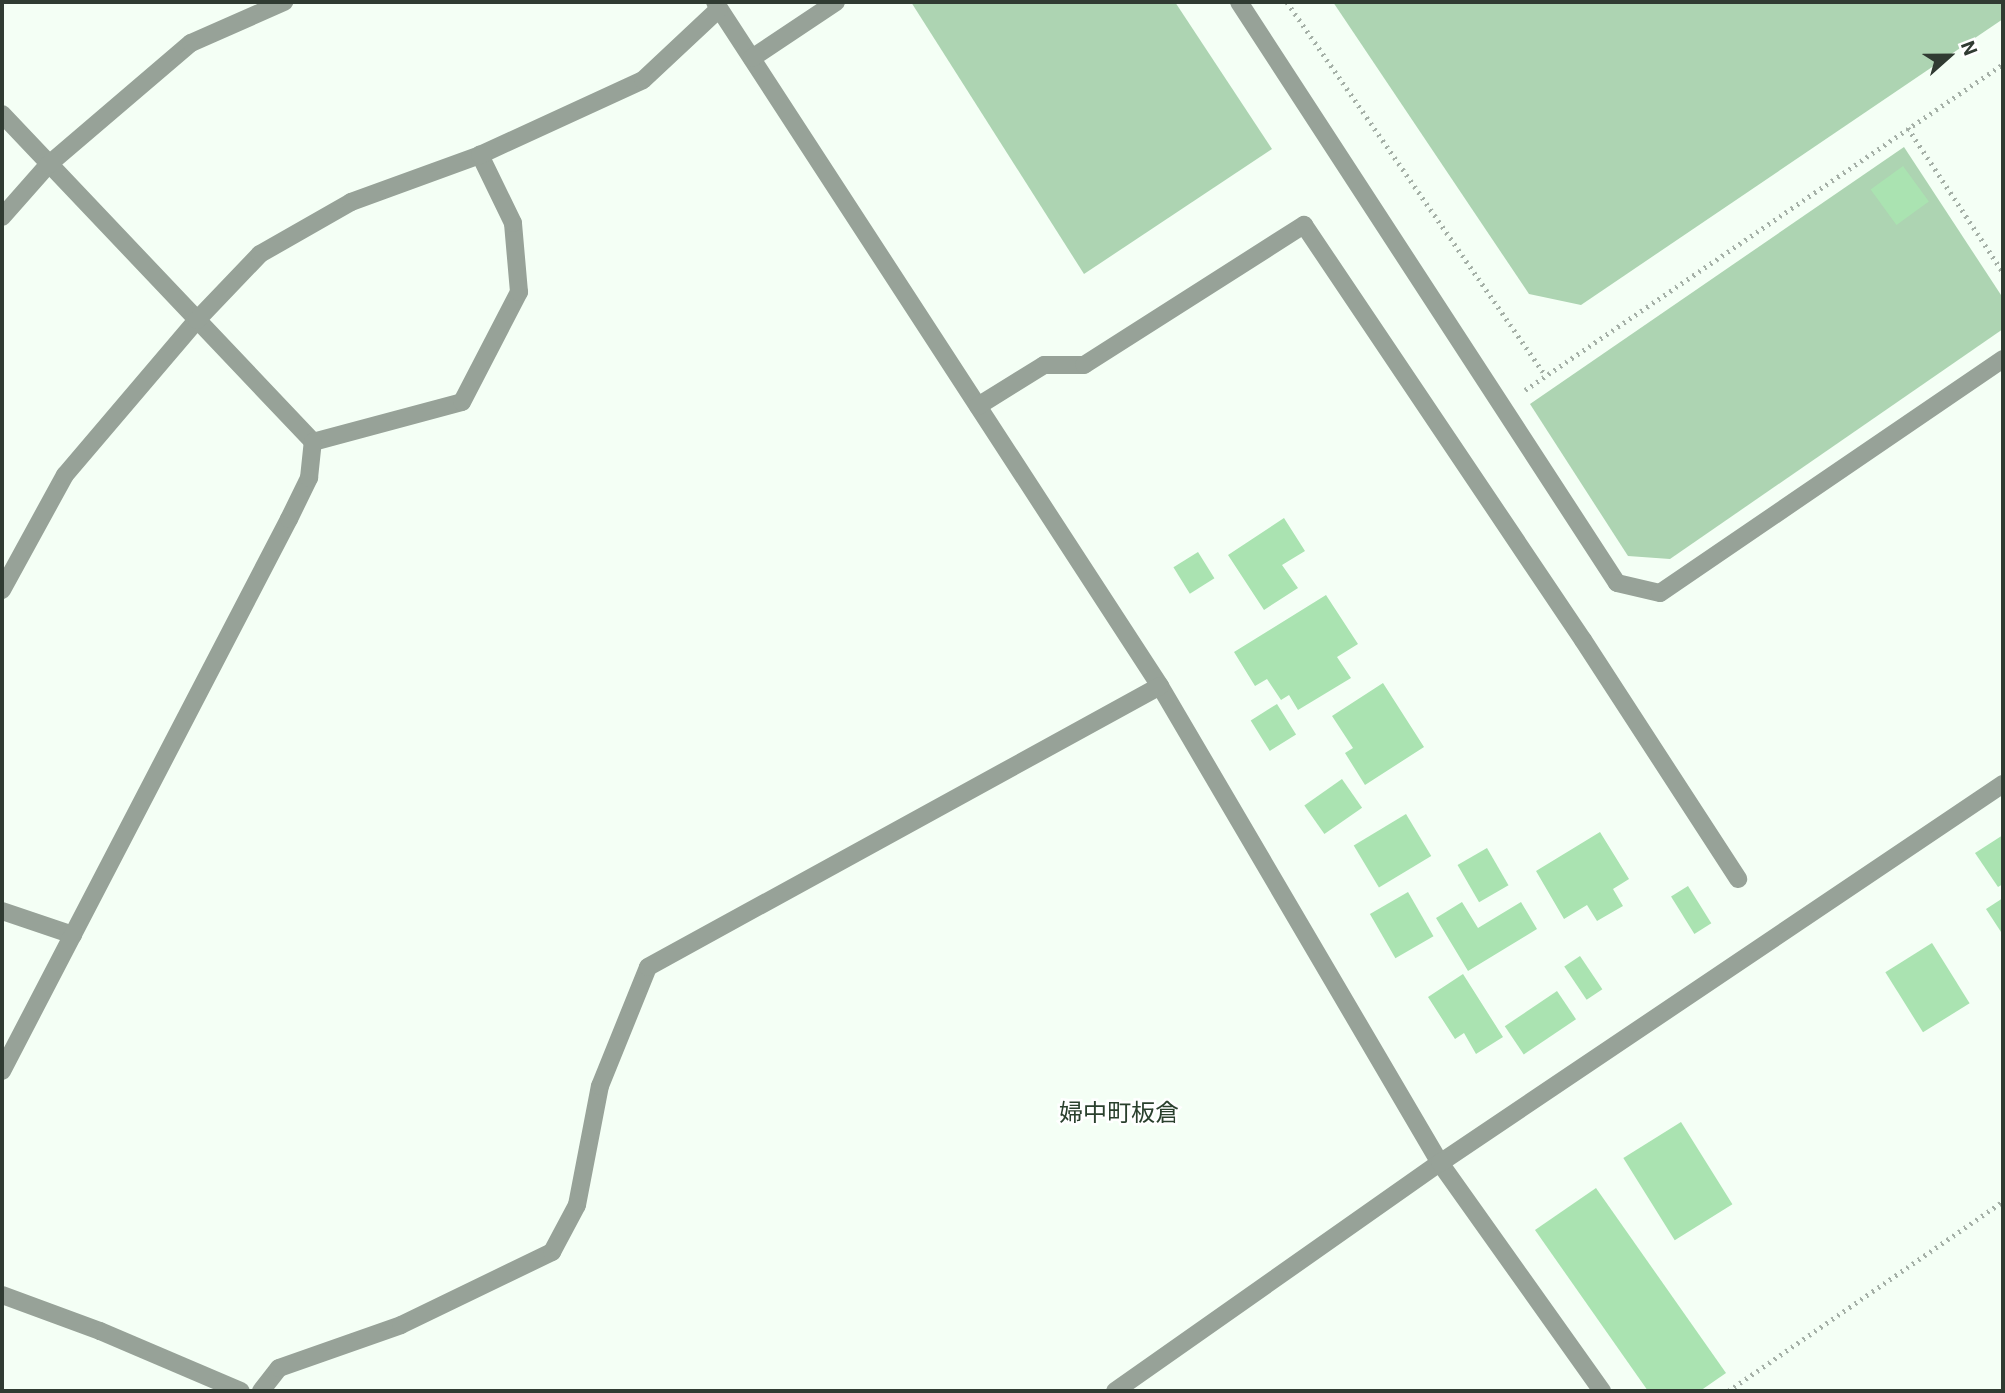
<!DOCTYPE html>
<meta charset="utf-8">
<style>
body{margin:0}
#map{position:relative;width:2005px;height:1393px;overflow:hidden;background:#f4fff5;font-family:Roboto,"Noto Sans JP",sans-serif}
div>[style]{position:absolute}
[style*='--x']{left:calc(var(--x)*1px);top:calc(var(--y)*1px);width:calc(var(--w)*1px);rotate:calc(var(--a)*1deg)}
.green>*{inset:0;background:#add4b2}
.building>*{inset:0;background:#aae3b1;transform-origin:0 0}
.path>*{height:4.5px;margin-top:-2.25px;transform-origin:0;background:repeating-linear-gradient(90deg,#a5b0a7 0 2px,transparent 0 7px)}
.minor>*{height:18px;margin:-9px;padding:0 9px;transform-origin:9px;border-radius:9px;background:#97a298}
span{translate:-50% -50%;white-space:nowrap;text-align:center;line-height:1.15;-webkit-text-stroke:5px #fff;paint-order:stroke}
.neighbourhood-label{font-size:24px;color:#2a402d}
.frame{position:absolute;inset:0;border:4px solid #303b32;pointer-events:none}
.north{position:absolute;left:1914px;top:21px;width:70px;height:70px;-webkit-text-stroke:5px #fff;paint-order:stroke;rotate:69deg;font-size:19px;font-weight:700;line-height:28px;text-align:center;color:#303b32}
.north::after{content:'';display:block;margin:auto;width:24px;height:32px;background:#303b32;clip-path:polygon(50% 0,100% 100%,50% 72%,0 100%)}
</style>
<div id="map">
<div class="green">
<i style="clip-path:polygon(911px 2px,1175px 2px,1272px 149px,1084px 274px)"></i>
<i style="clip-path:polygon(1333px 2px,2003px 2px,2003px 19px,1581px 305px,1529px 294px)"></i>
<i style="clip-path:polygon(1904px 147px,2003px 298px,2003px 329px,1670px 559px,1628px 556px,1530px 404px)"></i>
</div>
<div class="building">
<i style="left:1903px;top:166px;width:44px;height:40px;rotate:54deg"></i>
<i style="clip-path:polygon(1284px 518px,1305px 551px,1282px 565px,1298px 588px,1264px 610px,1228px 555px)"></i>
<i style="left:1198px;top:552px;width:31px;height:29px;rotate:58deg"></i>
<i style="clip-path:polygon(1326px 595px,1358px 644px,1337px 657px,1351px 678px,1298px 710px,1289px 695px,1281px 700px,1267px 679px,1255px 686px,1234px 652px)"></i>
<i style="clip-path:polygon(1383px 683px,1424px 747px,1365px 785px,1345px 753px,1353px 748px,1332px 716px)"></i>
<i style="left:1277px;top:704px;width:36px;height:31px;rotate:58deg"></i>
<i style="left:1342px;top:779px;width:35px;height:46px;rotate:55deg"></i>
<i style="left:1406px;top:814px;width:49px;height:61px;rotate:59deg"></i>
<i style="clip-path:polygon(1600px 832px,1629px 879px,1613px 889px,1623px 906px,1597px 921px,1587px 905px,1564px 919px,1536px 871px)"></i>
<i style="clip-path:polygon(2003px 835px,2003px 884px,1998px 887px,1975px 853px)"></i>
<i style="left:1487px;top:848px;width:43px;height:34px;rotate:60deg"></i>
<i style="left:1688px;top:886px;width:44px;height:20px;rotate:58deg"></i>
<i style="left:1408px;top:892px;width:51px;height:44px;rotate:60deg"></i>
<i style="clip-path:polygon(2003px 898px,2003px 935px,1986px 909px)"></i>
<i style="clip-path:polygon(1462px 902px,1478px 928px,1521px 902px,1537px 929px,1468px 971px,1436px 918px)"></i>
<i style="left:1932px;top:943px;width:71px;height:55px;rotate:58deg"></i>
<i style="left:1580px;top:956px;width:40px;height:19px;rotate:56deg"></i>
<i style="clip-path:polygon(1463px 974px,1503px 1037px,1476px 1054px,1464px 1033px,1455px 1039px,1428px 997px)"></i>
<i style="left:1557px;top:991px;width:34px;height:63px;rotate:56deg"></i>
<i style="left:1681px;top:1122px;width:97px;height:68px;rotate:58deg"></i>
<i style="clip-path:polygon(1596px 1188px,1726px 1373px,1700px 1391px,1648px 1391px,1535px 1230px)"></i>
</div>
<div class="path">
<i style="--x:1287;--y:2;--w:453;--a:55.3"></i>
<i style="--x:1908;--y:128;--w:173;--a:56.6"></i>
<i style="--x:1525;--y:390;--w:579;--a:-34.29"></i>
<i style="--x:1728;--y:1391;--w:334;--a:-34.6"></i>
</div>
<div class="minor">
<i style="--x:715;--y:2;--w:816;--a:56.95"></i>
<i style="--x:1160;--y:686;--w:553;--a:59.59"></i>
<i style="--x:1440;--y:1163;--w:280;--a:54.6"></i>
<i style="--x:1239;--y:2;--w:693;--a:56.95"></i>
<i style="--x:1617;--y:583;--w:44;--a:13.1"></i>
<i style="--x:1660;--y:593;--w:415;--a:-34.3"></i>
<i style="--x:752;--y:58;--w:101;--a:-33.7"></i>
<i style="--x:2;--y:114;--w:452;--a:46.5"></i>
<i style="--x:2;--y:217;--w:69;--a:-48.5"></i>
<i style="--x:48;--y:165;--w:188;--a:-40.5"></i>
<i style="--x:191;--y:43;--w:102;--a:-23.8"></i>
<i style="--x:978;--y:406;--w:78;--a:-31.8"></i>
<i style="--x:1044;--y:365;--w:40;--a:0"></i>
<i style="--x:1084;--y:365;--w:261;--a:-32.5"></i>
<i style="--x:1304;--y:225;--w:500;--a:56.09"></i>
<i style="--x:1583;--y:640;--w:285;--a:57"></i>
<i style="--x:313;--y:442;--w:154;--a:-15"></i>
<i style="--x:462;--y:402;--w:124;--a:-62.6"></i>
<i style="--x:519;--y:292;--w:69;--a:-95"></i>
<i style="--x:513;--y:223;--w:76;--a:-115.9"></i>
<i style="--x:2;--y:590;--w:131;--a:-61.3"></i>
<i style="--x:65;--y:475;--w:204;--a:-49.6"></i>
<i style="--x:197;--y:320;--w:91;--a:-46.3"></i>
<i style="--x:260;--y:254;--w:105;--a:-29.7"></i>
<i style="--x:351;--y:202;--w:137;--a:-20"></i>
<i style="--x:480;--y:155;--w:179;--a:-24.7"></i>
<i style="--x:643;--y:80;--w:104;--a:-43.1"></i>
<i style="--x:2;--y:911;--w:75;--a:18.7"></i>
<i style="--x:2;--y:1071;--w:622;--a:-62.53"></i>
<i style="--x:289;--y:519;--w:46;--a:-64"></i>
<i style="--x:309;--y:478;--w:36;--a:-84"></i>
<i style="--x:2;--y:1295;--w:104;--a:20.2"></i>
<i style="--x:100;--y:1331;--w:153;--a:23.1"></i>
<i style="--x:261;--y:1391;--w:29;--a:-52"></i>
<i style="--x:279;--y:1368;--w:129;--a:-19.4"></i>
<i style="--x:401;--y:1325;--w:168;--a:-25.8"></i>
<i style="--x:552;--y:1252;--w:53;--a:-62"></i>
<i style="--x:577;--y:1205;--w:121;--a:-79.1"></i>
<i style="--x:600;--y:1086;--w:128;--a:-68"></i>
<i style="--x:648;--y:967;--w:584;--a:-28.76"></i>
<i style="--x:1115;--y:1391;--w:397;--a:-35.1"></i>
<i style="--x:1440;--y:1163;--w:679;--a:-33.95"></i>
</div>
<div class="neighbourhood-label">
<span style="left:1119px;top:1114px">婦中町板倉</span>
</div>
<div class="frame"></div>
<div class="north">N</div>
</div>
